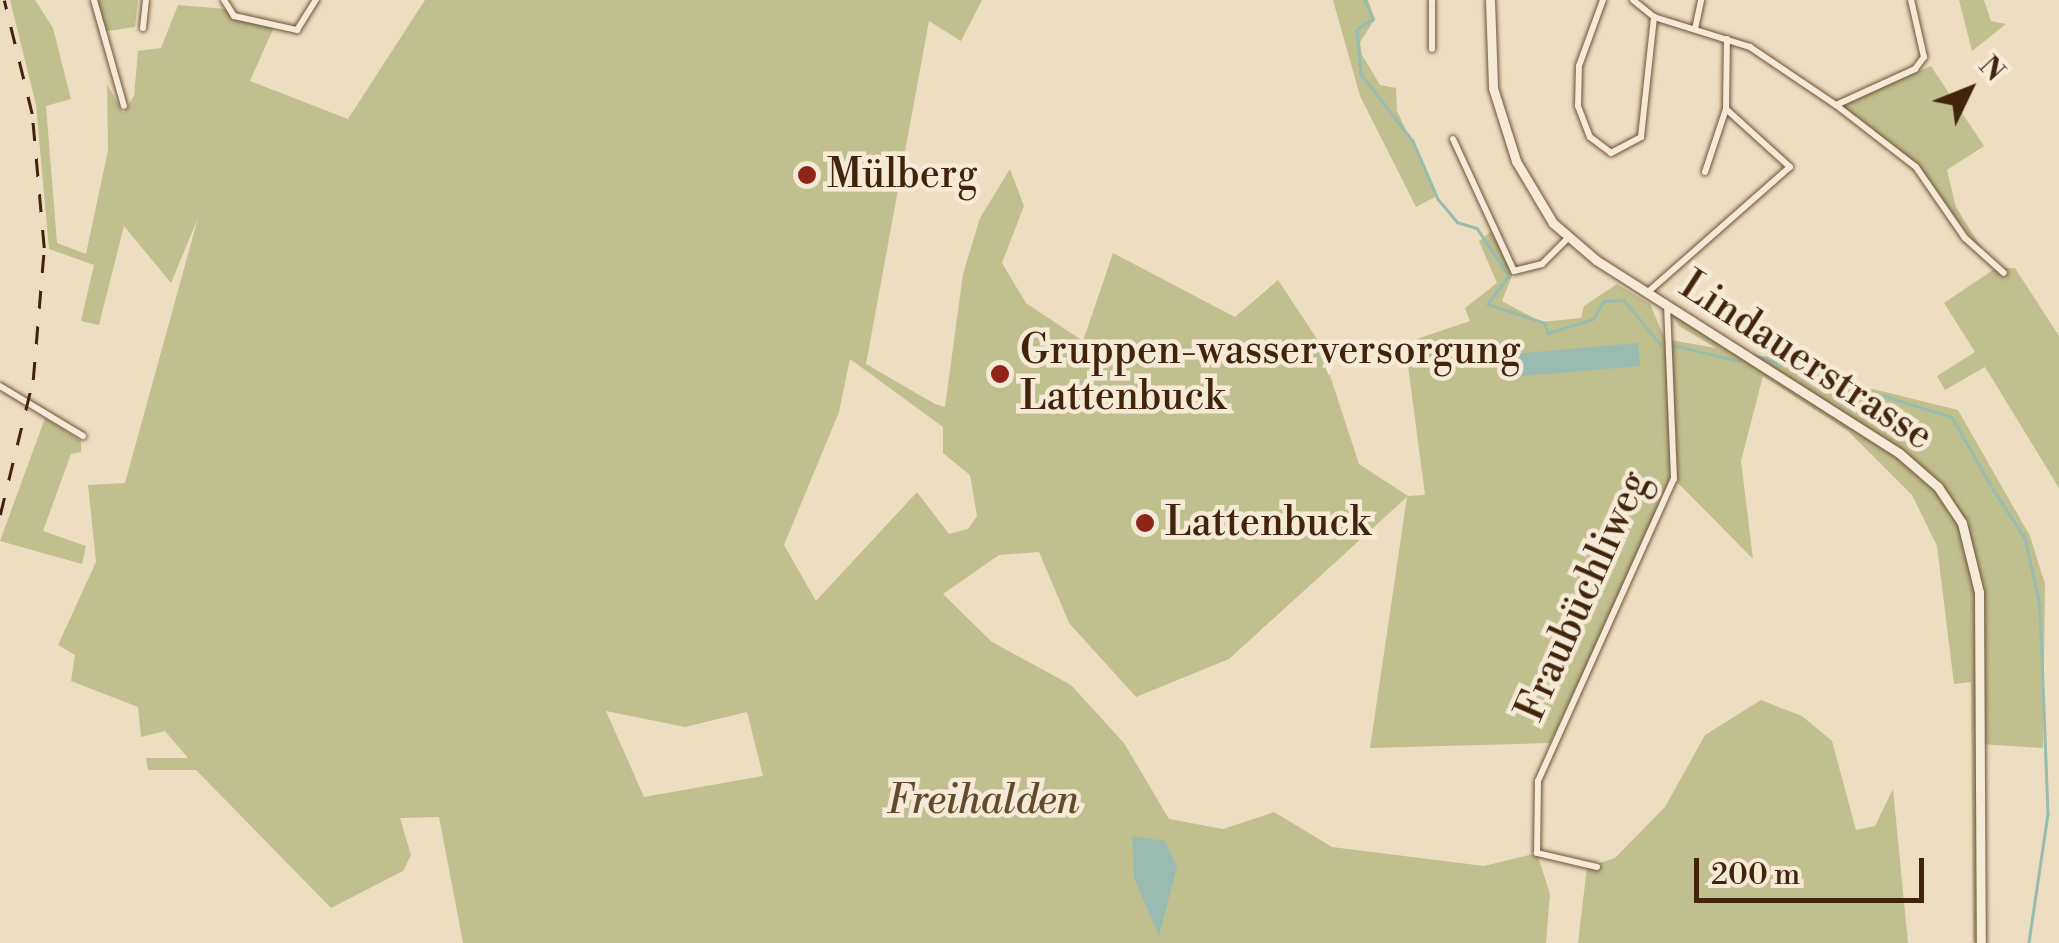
<!DOCTYPE html>
<meta charset="utf-8">
<style>
body{margin:0}
#map{position:relative;width:2059px;height:943px;overflow:hidden;background:#eedec1;font-family:"Libre Bodoni",serif}
div>[style]{position:absolute}
[style*='--x']{left:calc(var(--x)*1px);top:calc(var(--y)*1px);width:calc(var(--w)*1px);rotate:calc(var(--a)*1deg)}
.green>*{inset:0;background:#c0bf8e}
.water>*{inset:0;background:#9abcb0;transform-origin:0 0}
.stream>*{height:2.5px;margin:-1.25px;padding:0 1.25px;transform-origin:1.25px;border-radius:1.25px;background:#9abcb0}
.roads{filter:drop-shadow(0 0 2px #6d5238) drop-shadow(0 0 2px #6d5238)}
.street>*{height:6px;margin:-3px;padding:0 3px;transform-origin:3px;border-radius:3px;background:#f4ead7}
.secondary>*{height:9px;margin:-4.5px;padding:0 4.5px;transform-origin:4.5px;border-radius:4.5px;background:#f4ead7}
.rail>*{height:2.5px;margin-top:-1.25px;transform-origin:0;background:repeating-linear-gradient(90deg,#42240b 0 18px,transparent 0 36px)}
.dots>*{width:28px;height:28px;translate:-50% -50%;box-sizing:border-box;border:5px solid #f4ead7;border-radius:50%}
span{translate:-50% -50%;white-space:nowrap;text-align:center;line-height:1.15;-webkit-text-stroke:9px #f4ead7;paint-order:stroke}
.poi-label{font-size:40px;color:#42240b}
.left{translate:0 -50%;text-align:left}
.street-label{font-size:40px;color:#42240b}
.park-label{font-size:40px;color:#624b2c;font-style:italic}
.north{position:absolute;left:1919px;top:40px;width:100px;height:100px;-webkit-text-stroke:8px #f4ead7;paint-order:stroke;rotate:47deg;font-size:28px;font-weight:700;line-height:40px;text-align:center;color:#42240b}
.north::after{content:'';display:block;margin:auto;width:35px;height:45px;background:#42240b;clip-path:polygon(50% 0,100% 100%,50% 72%,0 100%)}
.scale{position:absolute;left:1694px;top:858px;width:230px;height:45px;box-sizing:border-box;border:5px solid #42240b;border-top:0;padding-left:12px;font-size:30px;line-height:35px;white-space:nowrap;color:#42240b;-webkit-text-stroke:8px #f4ead7;paint-order:stroke}
</style>
<div id="map">
<div class="green">
<i style="clip-path:polygon(evenodd,10px 0,35px 0,53px 28px,71px 99px,46px 106px,57px 243px,86px 254px,108px 150px,107px 84px,123px 113px,134px 96px,138px 51px,161px 48px,178px 5px,226px 9px,274px 27px,250px 81px,348px 119px,425px 0,982px 0,961px 41px,929px 21px,866px 364px,935px 404px,945px 407px,963px 274px,980px 218px,1010px 169px,1024px 206px,1002px 263px,1026px 303px,1083px 341px,1113px 253px,1235px 317px,1278px 280px,1319px 342px,1359px 464px,1408px 496px,1425px 495px,1405px 343px,1470px 321px,1465px 308px,1497px 283px,1479px 241px,1492px 231px,1514px 271px,1502px 301px,1541px 322px,1581px 318px,1584px 306px,1617px 284px,1650px 304px,1665px 339px,1716px 348px,1679px 326px,1673px 317px,1679px 313px,1752px 357px,1773px 356px,1800px 371px,1958px 410px,2030px 536px,2045px 584px,2043px 748px,1981px 744px,1981px 943px,1973px 942px,1971px 682px,1954px 684px,1937px 546px,1912px 495px,1848px 431px,1763px 376px,1741px 461px,1753px 559px,1675px 480px,1550px 743px,1370px 748px,1407px 497px,1229px 659px,1136px 697px,1069px 623px,1039px 552px,999px 555px,943px 594px,992px 642px,1071px 685px,1124px 743px,1169px 819px,1223px 829px,1274px 812px,1332px 847px,1484px 866px,1537px 853px,1550px 894px,1546px 943px,463px 943px,439px 817px,400px 818px,411px 855px,403px 871px,331px 908px,196px 770px,148px 770px,146px 758px,188px 758px,165px 731px,141px 737px,138px 707px,71px 681px,75px 655px,58px 645px,96px 562px,88px 485px,125px 483px,198px 218px,171px 283px,124px 226px,99px 325px,81px 321px,94px 265px,49px 249px,36px 105px,10px 0,850px 359px,943px 427px,943px 453px,970px 475px,977px 516px,968px 529px,949px 534px,917px 492px,816px 601px,784px 545px,839px 412px,850px 359px,10px 0,606px 711px,685px 727px,747px 712px,763px 776px,644px 797px,606px 711px)"></i>
<i style="clip-path:polygon(97px 0,138px 0,135px 27px,101px 32px)"></i>
<i style="clip-path:polygon(1333px 0,1368px 0,1375px 19px,1360px 42px,1362px 55px,1380px 85px,1396px 88px,1397px 111px,1437px 196px,1416px 207px,1360px 96px)"></i>
<i style="clip-path:polygon(1959px 0,1984px 0,1991px 21px,2006px 24px,1972px 51px)"></i>
<i style="clip-path:polygon(1931px 66px,1984px 146px,1947px 170px,1956px 207px,1992px 265px,1916px 167px,1836px 105px)"></i>
<i style="clip-path:polygon(1996px 268px,2015px 268px,2059px 336px,2059px 488px,1985px 367px,1945px 390px,1937px 376px,1975px 352px,1944px 303px)"></i>
<i style="clip-path:polygon(45px 418px,81px 441px,81px 452px,71px 454px,43px 531px,86px 546px,82px 564px,0 541px)"></i>
<i style="clip-path:polygon(1761px 700px,1802px 716px,1832px 741px,1856px 830px,1875px 826px,1893px 789px,1908px 943px,1578px 943px,1587px 867px,1615px 858px,1665px 807px,1705px 735px)"></i>
</div>
<div class="water">
<i style="left:1638px;top:343px;width:23px;height:134px;rotate:85deg"></i>
<i style="clip-path:polygon(1132px 836px,1165px 841px,1177px 867px,1159px 936px,1134px 878px)"></i>
</div>
<div class="stream">
<i style="--x:1365;--y:0;--w:21;--a:67"></i>
<i style="--x:1373;--y:19;--w:19;--a:145"></i>
<i style="--x:1357;--y:30;--w:44;--a:84.8"></i>
<i style="--x:1361;--y:74;--w:85;--a:52.2"></i>
<i style="--x:1413;--y:141;--w:63;--a:66.7"></i>
<i style="--x:1438;--y:199;--w:30;--a:50"></i>
<i style="--x:1457;--y:222;--w:21;--a:17"></i>
<i style="--x:1477;--y:228;--w:58;--a:56.3"></i>
<i style="--x:1509;--y:276;--w:35;--a:127"></i>
<i style="--x:1488;--y:304;--w:60;--a:18.4"></i>
<i style="--x:1545;--y:323;--w:10;--a:73"></i>
<i style="--x:1548;--y:333;--w:47;--a:-17.3"></i>
<i style="--x:1593;--y:319;--w:21;--a:-59"></i>
<i style="--x:1604;--y:301;--w:20;--a:-3"></i>
<i style="--x:1624;--y:300;--w:57;--a:50.7"></i>
<i style="--x:1673;--y:345;--w:68;--a:13.6"></i>
<i style="--x:1753;--y:355;--w:208;--a:17.3"></i>
<i style="--x:1952;--y:417;--w:78;--a:60.2"></i>
<i style="--x:1993;--y:489;--w:59;--a:56.9"></i>
<i style="--x:2025;--y:538;--w:69;--a:77.4"></i>
<i style="--x:2040;--y:605;--w:209;--a:87.8"></i>
<i style="--x:2048;--y:814;--w:130;--a:98.4"></i>
</div>
<div class="roads">
<div class="street">
<i style="--x:94;--y:0;--w:110;--a:74.2"></i>
<i style="--x:224;--y:0;--w:19;--a:58"></i>
<i style="--x:234;--y:16;--w:65;--a:12.5"></i>
<i style="--x:297;--y:30;--w:36;--a:-58"></i>
<i style="--x:1603;--y:0;--w:70;--a:110"></i>
<i style="--x:1579;--y:66;--w:40;--a:91.4"></i>
<i style="--x:1578;--y:106;--w:33;--a:69"></i>
<i style="--x:1590;--y:137;--w:26;--a:37"></i>
<i style="--x:1611;--y:153;--w:34;--a:-28"></i>
<i style="--x:1641;--y:137;--w:121;--a:-83.8"></i>
<i style="--x:1633;--y:0;--w:27;--a:39"></i>
<i style="--x:1654;--y:17;--w:101;--a:17.4"></i>
<i style="--x:1750;--y:47;--w:104;--a:34"></i>
<i style="--x:1836;--y:105;--w:101;--a:37.8"></i>
<i style="--x:1916;--y:167;--w:86;--a:55.4"></i>
<i style="--x:1965;--y:238;--w:52;--a:41.9"></i>
<i style="--x:143;--y:28;--w:28;--a:-84"></i>
<i style="--x:1695;--y:29;--w:30;--a:-78"></i>
<i style="--x:1432;--y:49;--w:49;--a:-90"></i>
<i style="--x:1836;--y:105;--w:87;--a:-24.5"></i>
<i style="--x:1915;--y:69;--w:15;--a:-53"></i>
<i style="--x:1924;--y:57;--w:58;--a:-102.8"></i>
<i style="--x:1453;--y:139;--w:145;--a:65.2"></i>
<i style="--x:1514;--y:271;--w:29;--a:-14"></i>
<i style="--x:1542;--y:264;--w:37;--a:-45"></i>
<i style="--x:1705;--y:172;--w:66;--a:-71.6"></i>
<i style="--x:1648;--y:292;--w:189;--a:-41.4"></i>
<i style="--x:1790;--y:167;--w:86;--a:-137.8"></i>
<i style="--x:1726;--y:109;--w:70;--a:-89.2"></i>
<i style="--x:0;--y:386;--w:97;--a:31.1"></i>
<i style="--x:1597;--y:867;--w:62;--a:-166.9"></i>
<i style="--x:1537;--y:853;--w:72;--a:-89.2"></i>
<i style="--x:1538;--y:781;--w:331;--a:-65.8"></i>
<i style="--x:1674;--y:479;--w:174;--a:-92.3"></i>
</div>
<div class="secondary">
<i style="--x:1490;--y:0;--w:88;--a:88"></i>
<i style="--x:1493;--y:88;--w:77;--a:72.5"></i>
<i style="--x:1516;--y:161;--w:72;--a:59.2"></i>
<i style="--x:1553;--y:223;--w:57;--a:40.7"></i>
<i style="--x:1596;--y:260;--w:359;--a:32.5"></i>
<i style="--x:1899;--y:453;--w:52;--a:41.1"></i>
<i style="--x:1938;--y:487;--w:43;--a:56.3"></i>
<i style="--x:1962;--y:523;--w:71;--a:76.2"></i>
<i style="--x:1979;--y:592;--w:351;--a:89.7"></i>
</div>
</div>
<div class="rail">
<i style="--x:0;--y:515;--w:139;--a:-76.3"></i>
<i style="--x:33;--y:380;--w:132;--a:-85.2"></i>
<i style="--x:44;--y:248;--w:135;--a:-95.1"></i>
<i style="--x:32;--y:114;--w:117;--a:-103.8"></i>
</div>
<div class="dots">
<i style="left:807px;top:175px;background:#8f2418"></i>
<i style="left:1000px;top:374px;background:#8f2418"></i>
<i style="left:1145px;top:523px;background:#8f2418"></i>
</div>
<div class="poi-label">
<span class="left" style="left:827px;top:175px">Mülberg</span>
<span class="left" style="left:1020px;top:374px">Gruppen-wasserversorgung<br>Lattenbuck</span>
<span class="left" style="left:1165px;top:523px">Lattenbuck</span>
</div>
<div class="street-label">
<span style="left:1806px;top:361px;rotate:33deg">Lindauerstrasse</span>
<span style="left:1583px;top:596px;rotate:-66deg">Fraubüchliweg</span>
</div>
<div class="park-label">
<span style="left:983px;top:801px">Freihalden</span>
</div>
<div class="north">N</div>
<div class="scale">200 m</div>
</div>
